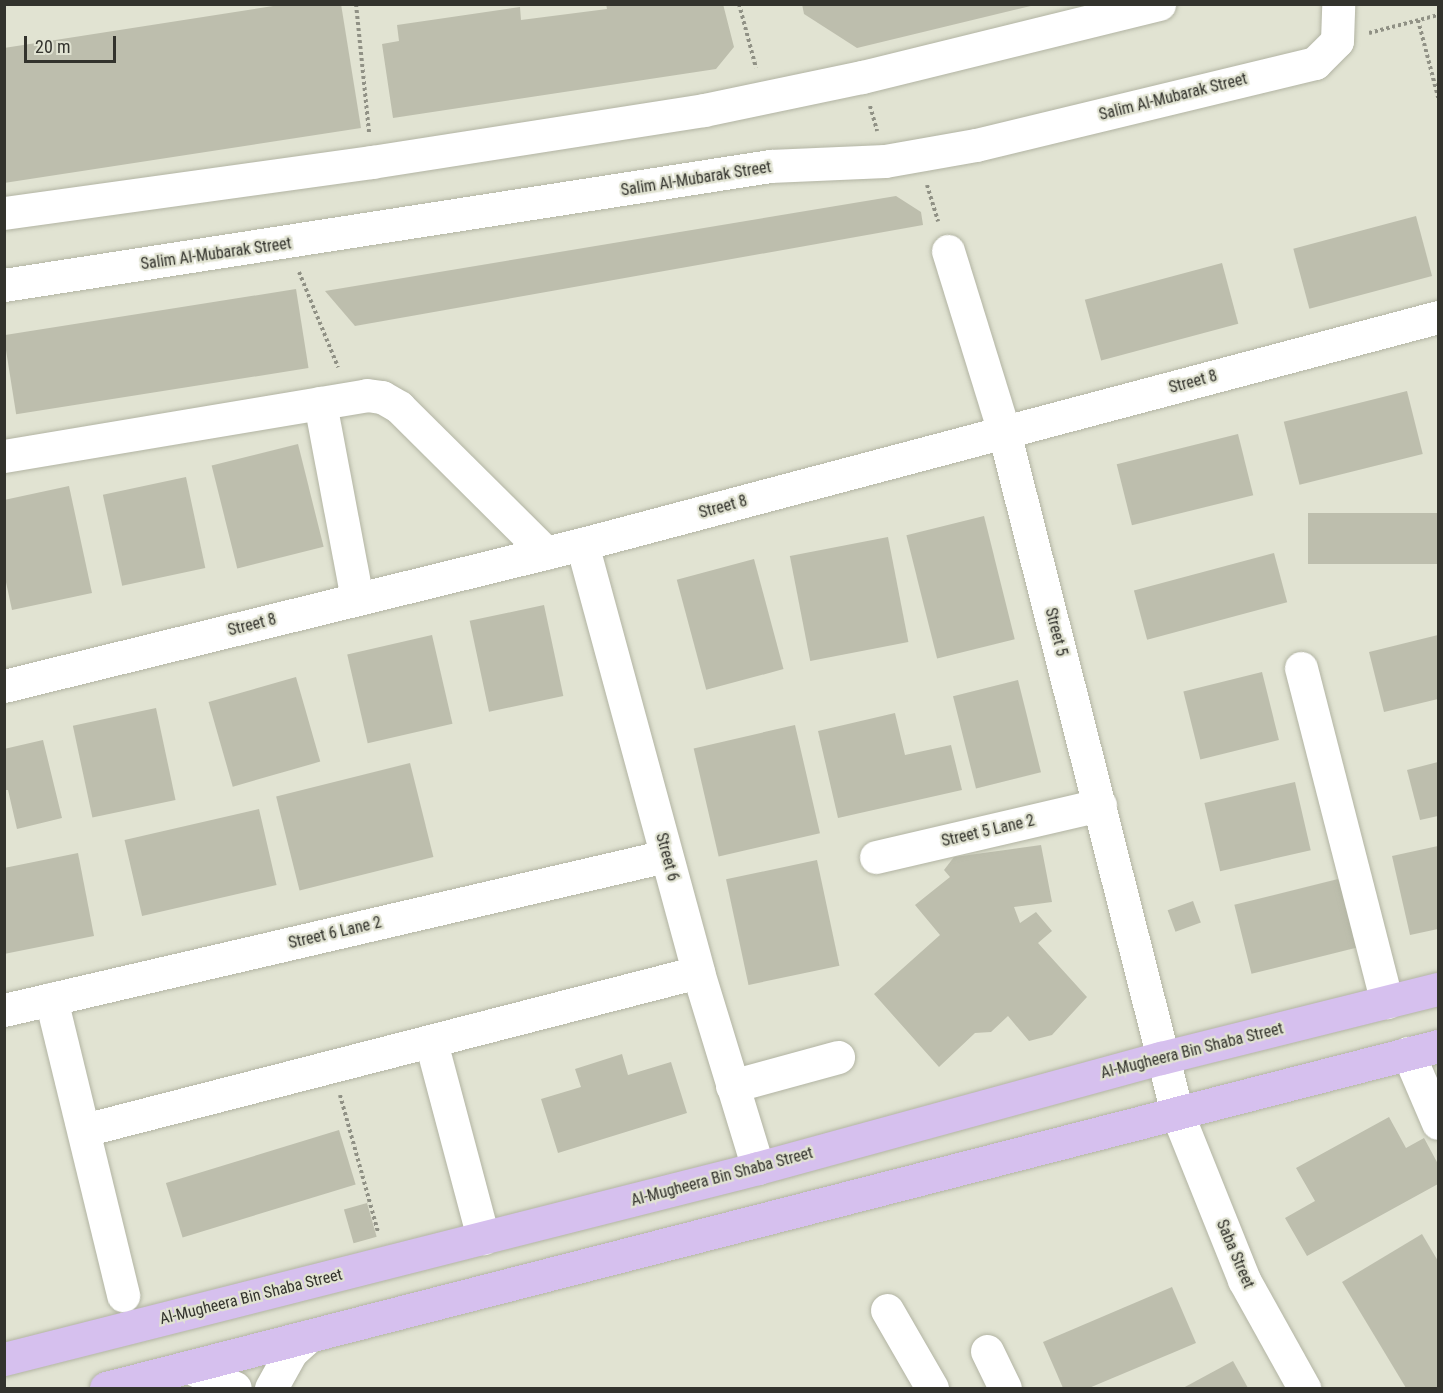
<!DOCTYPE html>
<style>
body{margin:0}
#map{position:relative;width:1443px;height:1393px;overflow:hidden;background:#e1e3d2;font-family:"Roboto Condensed",sans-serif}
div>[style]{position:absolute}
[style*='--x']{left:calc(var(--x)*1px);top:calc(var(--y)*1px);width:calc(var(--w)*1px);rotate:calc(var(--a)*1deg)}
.building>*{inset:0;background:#bdbead;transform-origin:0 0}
.path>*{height:4px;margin-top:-2px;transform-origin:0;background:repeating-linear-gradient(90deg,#909185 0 3px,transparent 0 6px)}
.roads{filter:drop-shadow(0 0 2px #b2b4a3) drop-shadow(0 0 2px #b2b4a3)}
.minor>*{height:33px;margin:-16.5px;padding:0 16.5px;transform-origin:16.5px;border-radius:16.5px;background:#fff}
.major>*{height:33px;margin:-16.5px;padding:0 16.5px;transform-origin:16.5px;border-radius:16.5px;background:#d6c0ee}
span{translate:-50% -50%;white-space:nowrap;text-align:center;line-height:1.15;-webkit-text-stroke:4.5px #e1e3d2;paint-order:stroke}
.street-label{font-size:16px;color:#33332d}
.frame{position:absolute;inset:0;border:6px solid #33332d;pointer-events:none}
.scale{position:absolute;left:24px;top:36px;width:92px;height:27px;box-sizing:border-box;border:3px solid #33332d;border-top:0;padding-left:8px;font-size:18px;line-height:21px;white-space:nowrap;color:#33332d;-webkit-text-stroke:4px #e1e3d2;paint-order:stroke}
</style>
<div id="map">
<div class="building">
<i style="clip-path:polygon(286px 4px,341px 4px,361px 128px,4px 183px,4px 48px)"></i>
<i style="clip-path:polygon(606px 4px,723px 4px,734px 47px,716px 69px,393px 118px,382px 44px,399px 41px,397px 25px,520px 7px,521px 20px,607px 9px)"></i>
<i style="clip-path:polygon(802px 4px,1035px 4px,1035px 5px,857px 48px,804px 14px)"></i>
<i style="clip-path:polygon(896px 196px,921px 212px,923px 225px,355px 326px,325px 291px)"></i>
<i style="left:1416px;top:216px;width:62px;height:127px;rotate:75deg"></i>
<i style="left:1222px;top:263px;width:63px;height:142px;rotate:75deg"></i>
<i style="left:296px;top:289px;width:80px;height:296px;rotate:81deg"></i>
<i style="left:1407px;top:391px;width:65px;height:127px;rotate:76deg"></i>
<i style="left:1238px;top:434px;width:63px;height:125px;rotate:76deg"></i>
<i style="left:298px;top:444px;width:106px;height:89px;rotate:76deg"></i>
<i style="left:186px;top:477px;width:93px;height:85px;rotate:78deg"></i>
<i style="clip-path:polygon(69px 486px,92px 593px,12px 610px,4px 573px,4px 500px)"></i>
<i style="left:1438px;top:513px;width:51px;height:130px;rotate:90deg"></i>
<i style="left:984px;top:516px;width:127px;height:80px;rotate:76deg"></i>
<i style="left:888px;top:537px;width:107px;height:100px;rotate:79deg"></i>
<i style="left:1274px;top:553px;width:51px;height:145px;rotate:75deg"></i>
<i style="left:754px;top:559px;width:114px;height:80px;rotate:75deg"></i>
<i style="left:544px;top:605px;width:93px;height:76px;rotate:78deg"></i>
<i style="left:432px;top:635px;width:91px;height:87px;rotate:77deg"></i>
<i style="clip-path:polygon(1438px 635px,1438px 699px,1384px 712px,1369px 652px)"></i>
<i style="left:1262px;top:672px;width:70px;height:81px;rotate:76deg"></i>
<i style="left:296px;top:677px;width:88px;height:91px;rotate:74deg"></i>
<i style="left:1018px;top:680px;width:95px;height:67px;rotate:76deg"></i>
<i style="left:156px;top:708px;width:94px;height:85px;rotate:78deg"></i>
<i style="clip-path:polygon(895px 713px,905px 755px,951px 745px,962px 790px,838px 818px,818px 731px)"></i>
<i style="left:795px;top:725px;width:111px;height:104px;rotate:77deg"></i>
<i style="clip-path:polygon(43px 740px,62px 818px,17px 829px,8px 790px,4px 790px,4px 749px)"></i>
<i style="clip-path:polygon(1438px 762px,1438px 816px,1420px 820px,1407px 770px)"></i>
<i style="left:410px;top:763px;width:97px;height:138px;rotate:76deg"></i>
<i style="left:1295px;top:782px;width:70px;height:93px;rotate:77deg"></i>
<i style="left:259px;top:809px;width:78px;height:138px;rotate:77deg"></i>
<i style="clip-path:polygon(1041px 845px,1052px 902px,1014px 907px,1020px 923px,1036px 912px,1052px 931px,1038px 943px,1087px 997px,1052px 1035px,1029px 1041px,1008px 1016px,991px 1032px,975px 1033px,939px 1067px,874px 994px,940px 935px,915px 905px,950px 877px,944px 870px,954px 857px)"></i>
<i style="clip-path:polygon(1438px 846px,1438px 929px,1410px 935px,1392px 856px)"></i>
<i style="clip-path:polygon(78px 853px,94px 936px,4px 954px,4px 868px)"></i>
<i style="left:817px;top:860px;width:108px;height:93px;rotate:78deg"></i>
<i style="left:1342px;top:878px;width:71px;height:111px;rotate:76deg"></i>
<i style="left:1193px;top:901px;width:23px;height:27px;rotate:70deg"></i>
<i style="clip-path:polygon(622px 1054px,628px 1075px,671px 1062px,687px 1113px,558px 1153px,541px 1099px,581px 1087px,575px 1069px)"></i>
<i style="clip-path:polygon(1389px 1117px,1406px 1148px,1424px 1138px,1438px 1164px,1438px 1184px,1307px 1256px,1285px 1218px,1315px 1201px,1296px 1168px)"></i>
<i style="left:339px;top:1130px;width:57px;height:181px;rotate:73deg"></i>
<i style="left:367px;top:1203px;width:35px;height:24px;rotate:74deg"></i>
<i style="clip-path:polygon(1422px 1234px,1438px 1261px,1438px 1388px,1406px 1388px,1342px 1282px)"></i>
<i style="clip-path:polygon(1172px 1287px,1196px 1343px,1089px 1388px,1063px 1388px,1043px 1342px)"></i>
<i style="clip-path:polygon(1233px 1361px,1248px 1388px,1183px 1388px)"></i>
</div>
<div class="path">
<i style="--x:356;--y:4;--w:129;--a:84.2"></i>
<i style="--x:739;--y:4;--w:66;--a:75.1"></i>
<i style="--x:1418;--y:20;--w:80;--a:75.4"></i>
<i style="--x:1369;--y:33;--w:71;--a:-14.6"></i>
<i style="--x:870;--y:106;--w:26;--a:74"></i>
<i style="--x:927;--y:185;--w:38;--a:73"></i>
<i style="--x:299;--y:272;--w:103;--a:67.7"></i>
<i style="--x:340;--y:1095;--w:142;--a:74.5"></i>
</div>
<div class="roads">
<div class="minor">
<i style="--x:4;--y:213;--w:372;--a:-7.9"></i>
<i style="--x:372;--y:162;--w:336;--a:-8.9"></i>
<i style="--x:704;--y:110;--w:161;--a:-11.8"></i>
<i style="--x:862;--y:77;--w:306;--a:-13.8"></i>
<i style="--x:948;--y:251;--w:189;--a:72.8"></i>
<i style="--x:1004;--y:432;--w:703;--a:75.75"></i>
<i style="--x:1177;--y:1113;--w:180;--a:68.1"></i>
<i style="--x:1244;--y:1280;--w:124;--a:60.9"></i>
<i style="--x:4;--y:285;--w:775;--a:-8.83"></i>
<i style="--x:770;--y:166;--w:115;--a:-2.5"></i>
<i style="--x:885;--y:161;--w:92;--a:-10"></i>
<i style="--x:976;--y:145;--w:349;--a:-13.6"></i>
<i style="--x:1315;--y:63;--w:31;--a:-45"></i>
<i style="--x:1337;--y:41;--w:37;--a:-88"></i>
<i style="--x:320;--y:403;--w:199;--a:79.3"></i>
<i style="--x:4;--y:456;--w:368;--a:-9.5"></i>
<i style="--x:367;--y:395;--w:15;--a:8"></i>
<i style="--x:382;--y:397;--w:20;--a:30"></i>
<i style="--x:399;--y:407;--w:207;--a:44.8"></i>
<i style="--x:582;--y:544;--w:443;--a:74.8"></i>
<i style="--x:698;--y:972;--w:205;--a:73"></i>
<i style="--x:1301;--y:668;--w:345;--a:75.6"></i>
<i style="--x:4;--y:686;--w:595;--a:-13.8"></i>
<i style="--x:582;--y:544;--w:886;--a:-14.85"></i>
<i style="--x:876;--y:857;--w:230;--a:-13.1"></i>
<i style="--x:51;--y:999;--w:305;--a:76.3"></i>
<i style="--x:4;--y:1010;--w:680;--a:-13.1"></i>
<i style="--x:431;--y:1042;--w:203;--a:75.1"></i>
<i style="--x:1408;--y:1053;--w:76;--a:66.8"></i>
<i style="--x:732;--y:1086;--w:110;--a:-15.3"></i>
<i style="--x:84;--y:1130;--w:634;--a:-14.43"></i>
<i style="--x:887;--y:1310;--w:90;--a:60"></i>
<i style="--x:987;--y:1351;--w:41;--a:64.1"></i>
<i style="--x:191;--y:1368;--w:48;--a:24.4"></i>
<i style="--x:271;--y:1388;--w:41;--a:-60.9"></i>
<i style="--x:291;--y:1352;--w:24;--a:-42"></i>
</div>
<div class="major">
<i style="--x:4;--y:1359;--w:778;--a:-14.21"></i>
<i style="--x:758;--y:1168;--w:418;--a:-15.3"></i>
<i style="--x:1161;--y:1058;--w:285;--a:-14"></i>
<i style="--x:106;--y:1388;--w:1375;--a:-14.4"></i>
</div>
</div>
<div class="street-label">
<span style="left:1173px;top:97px;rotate:-14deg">Salim Al-Mubarak Street</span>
<span style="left:696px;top:179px;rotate:-9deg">Salim Al-Mubarak Street</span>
<span style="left:216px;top:254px;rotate:-8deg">Salim Al-Mubarak Street</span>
<span style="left:1193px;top:382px;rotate:-15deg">Street 8</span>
<span style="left:723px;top:507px;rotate:-15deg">Street 8</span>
<span style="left:252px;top:625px;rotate:-14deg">Street 8</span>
<span style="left:1056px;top:632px;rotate:76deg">Street 5</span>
<span style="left:988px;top:831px;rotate:-13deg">Street 5 Lane 2</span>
<span style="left:667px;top:857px;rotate:75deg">Street 6</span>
<span style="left:335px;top:933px;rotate:-13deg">Street 6 Lane 2</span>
<span style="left:1192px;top:1051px;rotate:-14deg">Al-Mugheera Bin Shaba Street</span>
<span style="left:722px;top:1177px;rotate:-15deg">Al-Mugheera Bin Shaba Street</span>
<span style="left:1235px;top:1254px;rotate:67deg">Saba Street</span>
<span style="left:251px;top:1297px;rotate:-14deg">Al-Mugheera Bin Shaba Street</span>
</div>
<div class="frame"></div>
<div class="scale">20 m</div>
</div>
